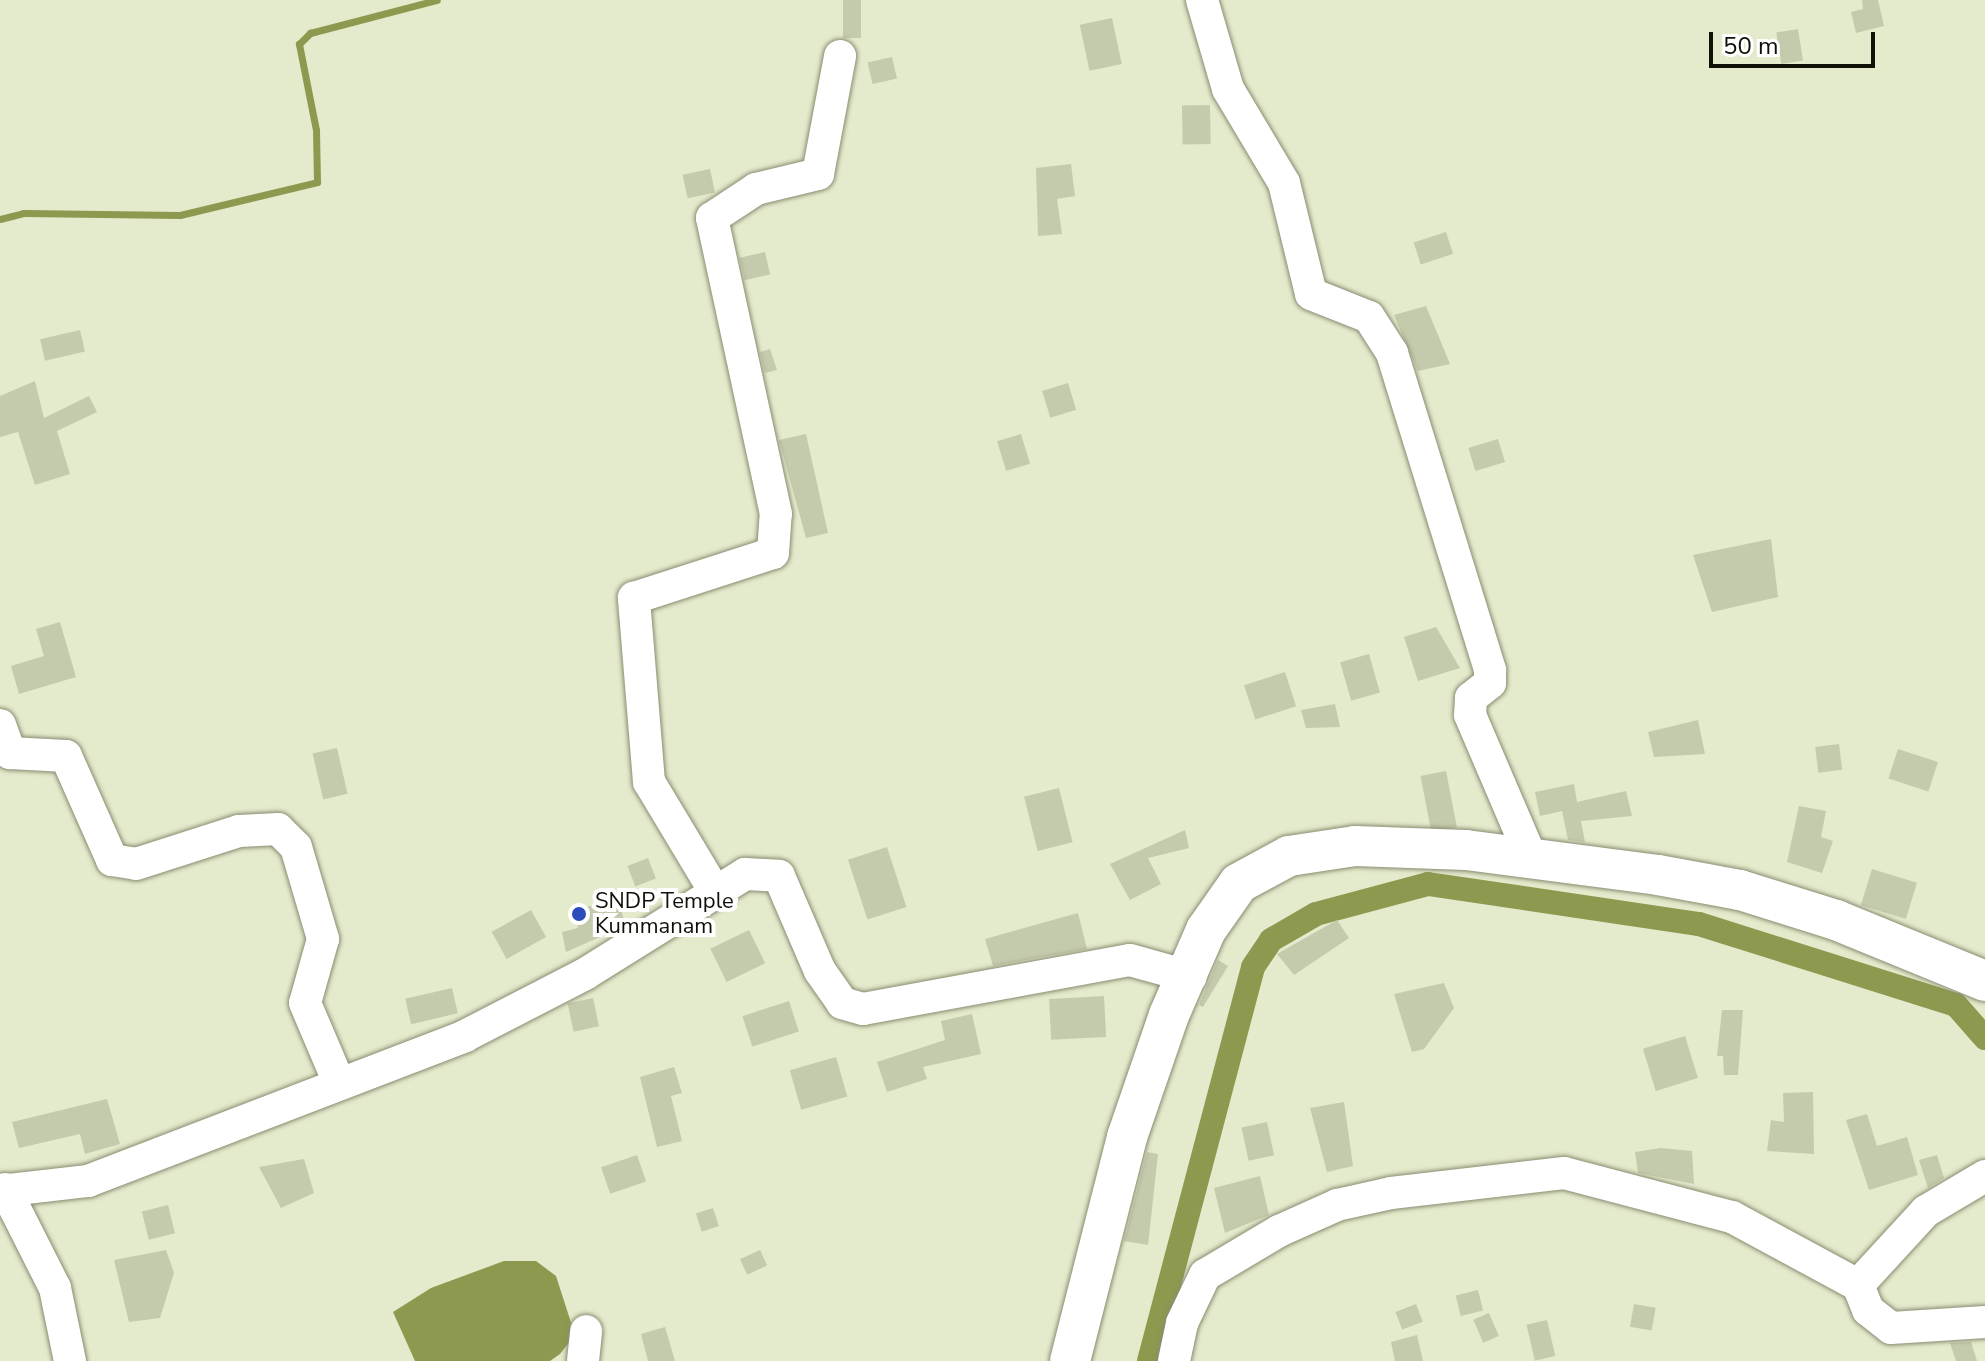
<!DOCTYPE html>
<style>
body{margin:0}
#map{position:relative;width:1985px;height:1361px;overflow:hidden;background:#e4eacc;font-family:"Nunito Sans",sans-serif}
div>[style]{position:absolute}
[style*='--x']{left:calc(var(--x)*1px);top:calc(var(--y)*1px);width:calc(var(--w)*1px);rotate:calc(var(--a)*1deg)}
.water>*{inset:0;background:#8d994f}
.stream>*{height:7px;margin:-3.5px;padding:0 3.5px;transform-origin:3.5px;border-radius:3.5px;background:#8d994f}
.canal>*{height:24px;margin:-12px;padding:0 12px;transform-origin:12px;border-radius:12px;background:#8d994f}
.building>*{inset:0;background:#c4caac;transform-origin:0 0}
.roads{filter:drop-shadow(0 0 2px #878d70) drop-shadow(0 0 2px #878d70)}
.minor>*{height:32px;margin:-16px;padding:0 16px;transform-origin:16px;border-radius:16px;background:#fff}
.major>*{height:40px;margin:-20px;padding:0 20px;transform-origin:20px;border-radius:20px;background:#fff}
.dots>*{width:22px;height:22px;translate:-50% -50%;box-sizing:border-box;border:4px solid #fff;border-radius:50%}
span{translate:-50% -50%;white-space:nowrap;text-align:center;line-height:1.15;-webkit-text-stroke:8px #fff;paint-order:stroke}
.poi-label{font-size:22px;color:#0f1107}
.left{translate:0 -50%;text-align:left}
.scale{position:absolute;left:1709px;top:32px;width:166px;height:36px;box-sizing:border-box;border:4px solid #0f1107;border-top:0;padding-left:10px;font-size:24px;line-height:28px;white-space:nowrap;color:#0f1107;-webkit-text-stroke:6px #fff;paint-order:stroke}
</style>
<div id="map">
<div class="water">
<i style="clip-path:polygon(504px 1261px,536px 1261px,556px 1276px,575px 1335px,560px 1354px,550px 1361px,415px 1361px,393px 1312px,431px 1288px)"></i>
</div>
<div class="stream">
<i style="--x:0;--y:219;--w:25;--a:-14"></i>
<i style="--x:24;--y:213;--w:156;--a:0.7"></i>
<i style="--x:180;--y:215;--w:141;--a:-13.5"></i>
<i style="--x:317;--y:182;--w:52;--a:-91.1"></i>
<i style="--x:316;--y:130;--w:88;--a:-101.2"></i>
<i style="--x:299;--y:44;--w:16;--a:-45"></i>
<i style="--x:310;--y:33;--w:131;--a:-14.6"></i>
</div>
<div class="canal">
<i style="--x:1149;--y:1361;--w:407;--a:-75.2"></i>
<i style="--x:1253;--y:967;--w:32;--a:-56"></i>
<i style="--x:1271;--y:940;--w:52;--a:-30"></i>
<i style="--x:1316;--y:914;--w:116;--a:-15"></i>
<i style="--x:1428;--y:884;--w:274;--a:8.4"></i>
<i style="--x:1699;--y:924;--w:269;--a:17.5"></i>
<i style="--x:1956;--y:1005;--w:44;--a:48.7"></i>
</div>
<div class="building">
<i style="left:843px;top:0;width:18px;height:38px"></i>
<i style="clip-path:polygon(1862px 0,1878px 0,1884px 26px,1856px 33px,1851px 12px,1863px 9px)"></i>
<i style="left:1112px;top:18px;width:47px;height:33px;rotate:78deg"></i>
<i style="left:1798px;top:29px;width:32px;height:22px;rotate:81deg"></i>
<i style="left:892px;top:57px;width:22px;height:25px;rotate:77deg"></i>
<i style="left:1210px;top:105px;width:39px;height:28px;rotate:89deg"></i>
<i style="clip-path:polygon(1071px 164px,1075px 196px,1057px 199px,1062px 234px,1038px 236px,1036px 168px)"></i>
<i style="left:710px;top:169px;width:24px;height:28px;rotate:78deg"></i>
<i style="left:1446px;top:232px;width:23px;height:34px;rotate:72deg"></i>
<i style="left:765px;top:252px;width:23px;height:26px;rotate:77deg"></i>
<i style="clip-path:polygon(1426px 306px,1450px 364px,1418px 371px,1394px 315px)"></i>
<i style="left:80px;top:330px;width:22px;height:41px;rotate:77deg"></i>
<i style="clip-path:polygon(770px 349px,777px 370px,765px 373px,760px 352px)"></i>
<i style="clip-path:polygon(35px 381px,44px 418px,89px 396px,97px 412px,57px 431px,70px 474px,35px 485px,18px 432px,0 437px,0 396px)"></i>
<i style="left:1068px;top:383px;width:28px;height:27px;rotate:73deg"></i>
<i style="clip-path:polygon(806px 434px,828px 533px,806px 538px,779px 440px)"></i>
<i style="left:1021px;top:434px;width:31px;height:25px;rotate:73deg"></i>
<i style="left:1498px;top:439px;width:24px;height:31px;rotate:73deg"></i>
<i style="clip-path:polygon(1771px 539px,1778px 597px,1712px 612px,1693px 555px)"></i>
<i style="clip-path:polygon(60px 622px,76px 677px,19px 694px,11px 666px,44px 656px,36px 629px)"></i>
<i style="clip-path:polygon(1436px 627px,1460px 668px,1418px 681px,1404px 637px)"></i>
<i style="left:1369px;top:654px;width:40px;height:30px;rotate:74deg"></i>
<i style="left:1285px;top:672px;width:36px;height:43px;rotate:72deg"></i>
<i style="clip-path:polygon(1335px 704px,1340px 727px,1306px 728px,1301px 710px)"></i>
<i style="clip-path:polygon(1698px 720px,1705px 754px,1654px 757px,1648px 732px)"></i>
<i style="left:1839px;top:744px;width:26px;height:24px;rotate:83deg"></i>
<i style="left:337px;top:748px;width:47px;height:25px;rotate:77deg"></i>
<i style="left:1898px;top:749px;width:42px;height:31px;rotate:18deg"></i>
<i style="left:1446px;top:771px;width:57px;height:26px;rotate:79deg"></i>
<i style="clip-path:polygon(1574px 784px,1577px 802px,1626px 791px,1632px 816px,1581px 821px,1585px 842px,1568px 840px,1562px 811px,1540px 816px,1535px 792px)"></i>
<i style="left:1059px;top:788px;width:56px;height:36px;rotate:76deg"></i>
<i style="clip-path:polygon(1799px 806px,1826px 811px,1821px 837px,1833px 841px,1822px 873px,1787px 862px)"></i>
<i style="clip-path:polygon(1185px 830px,1189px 848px,1148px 858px,1161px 884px,1130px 900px,1110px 864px)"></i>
<i style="left:887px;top:847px;width:63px;height:41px;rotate:72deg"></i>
<i style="left:648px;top:858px;width:22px;height:22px;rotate:69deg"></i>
<i style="left:1872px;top:869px;width:47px;height:38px;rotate:17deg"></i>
<i style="clip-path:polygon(619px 899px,625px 926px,566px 952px,562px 932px,578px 928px,574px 910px)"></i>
<i style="left:531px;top:910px;width:31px;height:45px;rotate:61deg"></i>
<i style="clip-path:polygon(1078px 913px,1087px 949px,993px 966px,985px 939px)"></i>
<i style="clip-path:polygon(1337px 920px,1349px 938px,1294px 975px,1277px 954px)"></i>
<i style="left:749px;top:930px;width:37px;height:43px;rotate:64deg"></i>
<i style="clip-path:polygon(1218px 960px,1228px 966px,1203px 1007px,1199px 1005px)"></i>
<i style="clip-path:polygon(1444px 983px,1454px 1008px,1424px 1049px,1412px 1052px,1394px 994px)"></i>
<i style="left:452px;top:988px;width:26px;height:48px;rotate:77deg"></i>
<i style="left:1104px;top:996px;width:41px;height:55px;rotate:87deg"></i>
<i style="left:593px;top:998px;width:29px;height:26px;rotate:78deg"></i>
<i style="left:789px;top:1001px;width:32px;height:49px;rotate:72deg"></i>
<i style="clip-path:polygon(1722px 1010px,1743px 1010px,1738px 1075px,1724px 1075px,1723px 1056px,1717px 1056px)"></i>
<i style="clip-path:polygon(972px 1014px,981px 1054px,923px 1067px,927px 1079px,887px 1092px,877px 1062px,945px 1040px,941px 1021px)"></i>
<i style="left:1685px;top:1036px;width:44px;height:44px;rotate:73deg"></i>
<i style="left:836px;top:1057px;width:41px;height:48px;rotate:74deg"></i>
<i style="clip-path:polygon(674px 1067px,682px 1093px,671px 1096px,682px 1141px,657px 1147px,640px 1077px)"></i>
<i style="clip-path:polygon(1813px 1092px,1814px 1154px,1767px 1151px,1771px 1120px,1784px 1122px,1783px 1093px)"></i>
<i style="clip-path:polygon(107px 1099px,120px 1144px,85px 1154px,80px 1134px,19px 1148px,12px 1122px)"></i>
<i style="clip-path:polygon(1344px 1102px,1353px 1166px,1327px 1172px,1310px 1108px)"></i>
<i style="clip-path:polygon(1867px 1114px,1877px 1146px,1907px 1137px,1918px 1175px,1869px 1190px,1846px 1120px)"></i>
<i style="left:1267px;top:1122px;width:34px;height:26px;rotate:78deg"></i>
<i style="clip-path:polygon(1661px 1148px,1692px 1151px,1694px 1184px,1638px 1173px,1635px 1152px)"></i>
<i style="clip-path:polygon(1147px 1152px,1158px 1154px,1148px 1245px,1124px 1241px)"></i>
<i style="left:637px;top:1155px;width:28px;height:38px;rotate:71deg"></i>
<i style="clip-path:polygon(1937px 1155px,1944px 1178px,1928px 1188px,1919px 1160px)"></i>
<i style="clip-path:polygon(304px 1159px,314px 1193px,281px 1208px,259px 1167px)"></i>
<i style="clip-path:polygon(1260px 1176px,1269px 1215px,1225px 1233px,1214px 1188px)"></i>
<i style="left:168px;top:1205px;width:29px;height:27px;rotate:76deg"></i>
<i style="left:713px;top:1208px;width:19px;height:18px;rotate:72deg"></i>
<i style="clip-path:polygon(166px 1250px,174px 1273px,160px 1318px,129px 1322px,114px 1260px)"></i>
<i style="left:760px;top:1250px;width:17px;height:22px;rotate:65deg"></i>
<i style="left:1478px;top:1290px;width:21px;height:23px;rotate:76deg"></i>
<i style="left:1416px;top:1304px;width:19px;height:22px;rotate:69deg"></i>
<i style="left:1634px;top:1304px;width:22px;height:23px;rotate:10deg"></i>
<i style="left:1489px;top:1313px;width:25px;height:17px;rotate:67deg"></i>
<i style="left:1547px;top:1320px;width:37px;height:21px;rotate:77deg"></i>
<i style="clip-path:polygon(665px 1327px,675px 1361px,648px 1361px,641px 1334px)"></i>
<i style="clip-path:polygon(1417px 1335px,1423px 1361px,1395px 1361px,1391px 1342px)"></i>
<i style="clip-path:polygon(1971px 1342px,1977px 1361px,1956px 1361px,1950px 1343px)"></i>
</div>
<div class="roads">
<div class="minor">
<i style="--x:1202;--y:0;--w:93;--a:73.7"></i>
<i style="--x:1228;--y:89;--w:109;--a:59.2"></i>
<i style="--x:1284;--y:183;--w:114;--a:76.3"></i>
<i style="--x:1311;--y:294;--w:62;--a:21.6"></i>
<i style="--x:1369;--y:317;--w:43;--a:57.4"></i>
<i style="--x:1392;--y:353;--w:332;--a:72.8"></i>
<i style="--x:1490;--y:670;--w:13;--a:90"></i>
<i style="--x:1490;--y:683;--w:24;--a:142"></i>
<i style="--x:1471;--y:698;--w:17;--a:93"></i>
<i style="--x:1470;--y:715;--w:155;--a:66.8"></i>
<i style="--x:0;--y:725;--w:30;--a:70"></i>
<i style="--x:10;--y:753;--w:56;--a:3.1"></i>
<i style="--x:66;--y:756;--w:114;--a:66.1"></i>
<i style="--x:112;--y:860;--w:24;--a:9"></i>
<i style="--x:136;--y:864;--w:108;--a:-17.8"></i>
<i style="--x:239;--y:831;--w:39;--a:-3"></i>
<i style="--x:278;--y:829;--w:25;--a:45"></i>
<i style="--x:296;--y:847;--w:96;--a:73.6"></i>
<i style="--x:323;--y:939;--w:66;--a:105.7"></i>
<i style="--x:305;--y:1003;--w:87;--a:67"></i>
<i style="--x:714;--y:890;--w:126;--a:-121"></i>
<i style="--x:649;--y:782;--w:185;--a:-94.7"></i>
<i style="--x:634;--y:598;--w:146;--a:-17.9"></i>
<i style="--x:773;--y:553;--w:39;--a:-86"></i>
<i style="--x:776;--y:514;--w:303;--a:-102.2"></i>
<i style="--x:712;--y:218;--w:53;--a:-33.4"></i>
<i style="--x:756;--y:189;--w:64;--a:-13.6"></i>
<i style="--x:818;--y:174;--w:120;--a:-79.4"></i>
<i style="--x:1985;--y:1176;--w:69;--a:149.3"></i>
<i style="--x:1926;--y:1211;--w:100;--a:132.6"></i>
<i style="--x:1858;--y:1285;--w:27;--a:68"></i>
<i style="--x:1868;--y:1310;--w:29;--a:38"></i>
<i style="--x:1891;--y:1328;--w:94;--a:-3.7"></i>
<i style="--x:5;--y:1189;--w:111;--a:63.2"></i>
<i style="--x:55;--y:1288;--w:75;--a:78.4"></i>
<i style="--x:0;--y:1191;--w:89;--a:-6.5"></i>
<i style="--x:88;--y:1181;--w:404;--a:-21"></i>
<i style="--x:465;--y:1036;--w:135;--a:-27.3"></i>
<i style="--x:585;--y:974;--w:189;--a:-32"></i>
<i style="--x:745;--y:874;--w:34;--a:3"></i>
<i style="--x:779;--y:876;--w:103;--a:66.7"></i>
<i style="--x:820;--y:971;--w:39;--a:55"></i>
<i style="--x:842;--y:1003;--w:22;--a:16"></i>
<i style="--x:863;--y:1009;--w:271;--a:-10.4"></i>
<i style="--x:1130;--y:960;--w:63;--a:15.6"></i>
<i style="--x:583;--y:1361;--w:30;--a:-84"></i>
<i style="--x:1174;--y:1361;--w:39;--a:-78"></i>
<i style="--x:1182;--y:1323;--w:53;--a:-64.4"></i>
<i style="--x:1205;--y:1275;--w:86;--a:-30.7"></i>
<i style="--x:1279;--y:1231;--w:64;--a:-24.1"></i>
<i style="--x:1337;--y:1205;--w:55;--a:-12.5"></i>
<i style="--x:1391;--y:1193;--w:174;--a:-6.6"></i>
<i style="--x:1564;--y:1173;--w:174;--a:14.7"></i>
<i style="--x:1732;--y:1217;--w:143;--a:28.4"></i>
</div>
<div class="major">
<i style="--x:1070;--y:1361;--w:231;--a:-75.7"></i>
<i style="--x:1127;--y:1137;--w:129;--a:-71"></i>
<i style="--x:1169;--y:1015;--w:93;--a:-66.5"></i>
<i style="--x:1206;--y:930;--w:57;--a:-54.9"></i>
<i style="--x:1239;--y:883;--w:57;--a:-28.4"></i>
<i style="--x:1289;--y:856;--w:67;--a:-8.6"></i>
<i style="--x:1355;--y:846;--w:111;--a:2.1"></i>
<i style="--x:1466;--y:850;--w:194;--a:7.4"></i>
<i style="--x:1658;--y:875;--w:83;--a:10.4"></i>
<i style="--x:1740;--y:890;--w:101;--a:17.4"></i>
<i style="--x:1836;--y:920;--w:161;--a:22.3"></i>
</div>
</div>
<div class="dots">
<i style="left:579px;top:914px;background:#2c4cbc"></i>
</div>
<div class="poi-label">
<span class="left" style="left:595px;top:914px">SNDP Temple<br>Kummanam</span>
</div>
<div class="scale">50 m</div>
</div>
